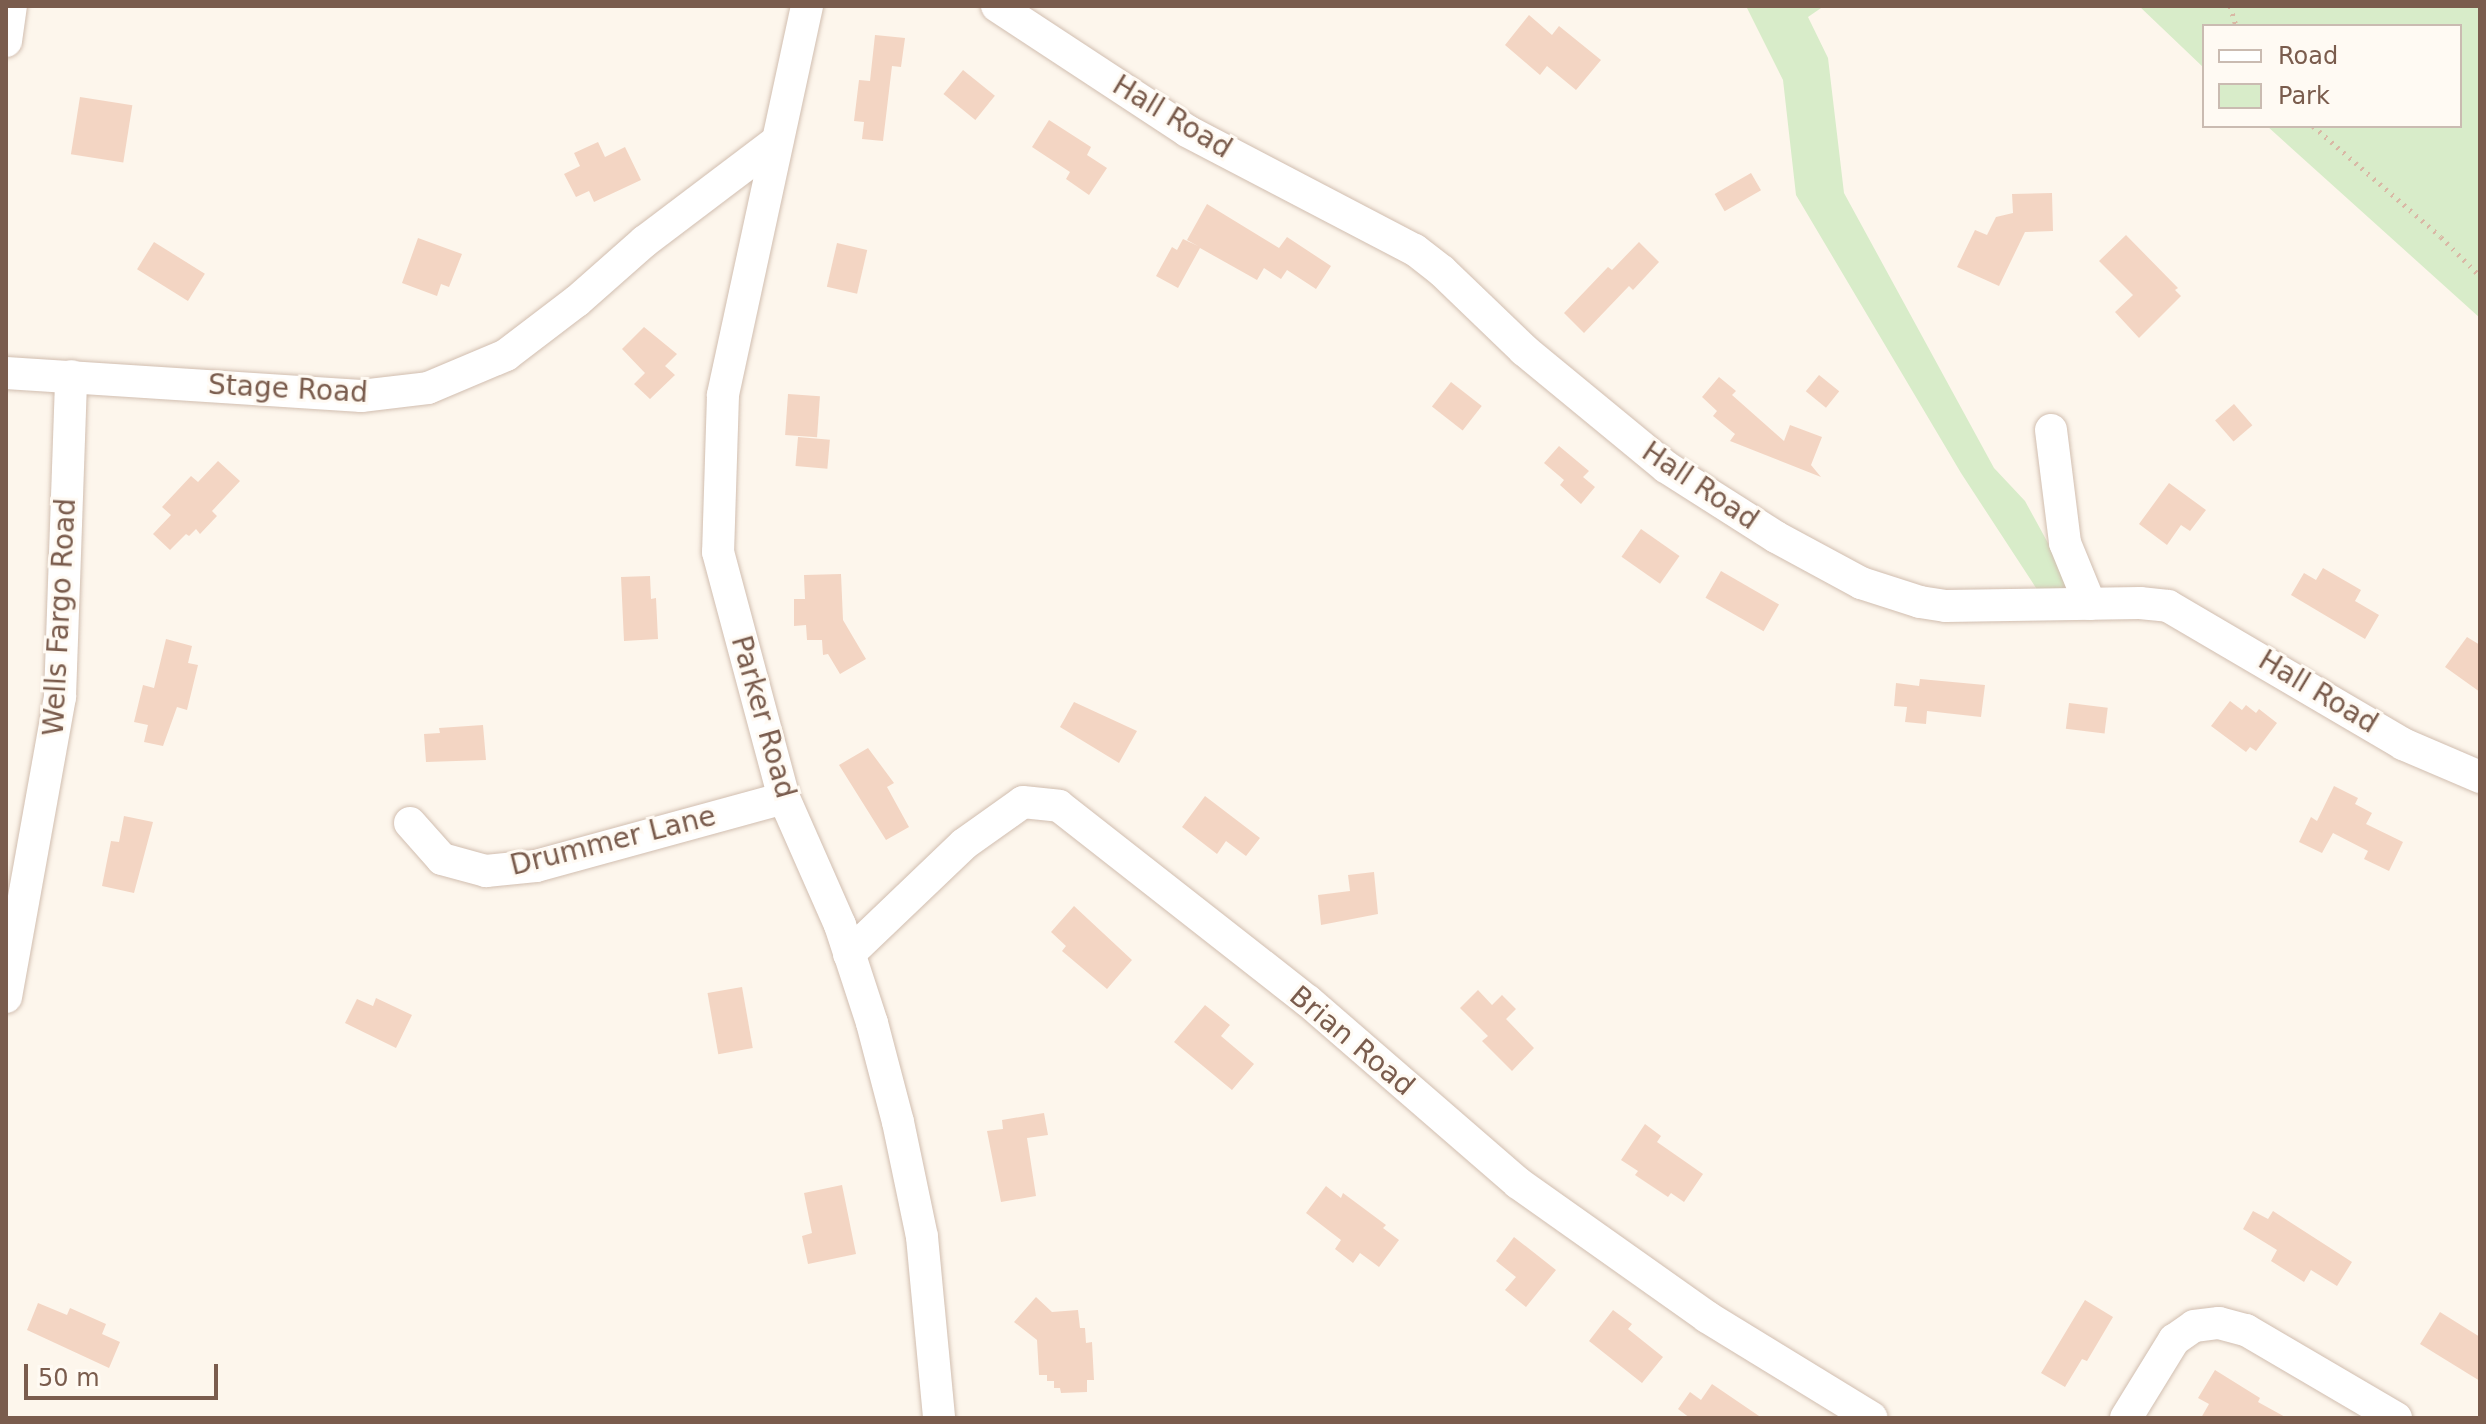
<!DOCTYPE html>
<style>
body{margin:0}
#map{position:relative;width:2486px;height:1424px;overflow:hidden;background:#fdf6ec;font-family:"DejaVu Sans",sans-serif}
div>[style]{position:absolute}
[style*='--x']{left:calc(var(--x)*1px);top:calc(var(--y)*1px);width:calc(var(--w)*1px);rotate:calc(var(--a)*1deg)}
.green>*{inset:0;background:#d8ecc9}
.building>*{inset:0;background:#f3d5c3;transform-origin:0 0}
.path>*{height:5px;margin-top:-2.5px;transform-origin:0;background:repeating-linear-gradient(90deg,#d9b8a5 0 2px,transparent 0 8px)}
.roads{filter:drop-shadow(0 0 2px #d1beb0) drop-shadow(0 0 2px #d1beb0)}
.minor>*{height:32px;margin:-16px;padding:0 16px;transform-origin:16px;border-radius:16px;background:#fff}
span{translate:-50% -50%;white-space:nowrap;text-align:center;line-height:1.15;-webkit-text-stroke:6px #fffaf3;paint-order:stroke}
.street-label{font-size:28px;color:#7a5c4d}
.frame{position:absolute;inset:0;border:8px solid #7a5c4d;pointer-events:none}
.legend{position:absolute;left:2202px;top:24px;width:260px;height:104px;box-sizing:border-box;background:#fffaf3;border:2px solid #cabbb1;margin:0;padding:10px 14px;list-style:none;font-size:24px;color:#7a5c4d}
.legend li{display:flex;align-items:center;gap:16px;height:40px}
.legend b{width:40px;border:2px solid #cabbb1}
.scale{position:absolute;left:24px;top:1364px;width:194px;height:36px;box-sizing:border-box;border:4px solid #7a5c4d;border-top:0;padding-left:10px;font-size:24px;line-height:28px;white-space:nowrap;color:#7a5c4d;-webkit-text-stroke:6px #fffaf3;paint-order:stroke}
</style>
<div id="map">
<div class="green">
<i style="clip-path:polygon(1746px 6px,1824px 6px,1808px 17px,1828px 58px,1844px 193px,1994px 468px,2025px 501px,2072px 587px,2038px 591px,1961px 473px,1796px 195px,1783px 80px)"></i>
<i style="clip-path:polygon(2139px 6px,2480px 6px,2480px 318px,2267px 126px,2460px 126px,2460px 26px,2204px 26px,2204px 68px)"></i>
</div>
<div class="building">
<i style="clip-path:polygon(1529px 15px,1552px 35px,1559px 26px,1601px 60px,1576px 90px,1547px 66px,1540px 75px,1505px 45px)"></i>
<i style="clip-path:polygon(875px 35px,905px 38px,901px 67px,892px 66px,883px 141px,862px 139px,864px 122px,854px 121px,859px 80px,870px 81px)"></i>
<i style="left:963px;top:70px;width:41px;height:31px;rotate:39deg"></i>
<i style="left:80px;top:97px;width:53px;height:58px;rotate:9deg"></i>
<i style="clip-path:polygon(1049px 120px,1091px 147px,1087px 155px,1107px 168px,1089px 195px,1066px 179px,1070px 172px,1032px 147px)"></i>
<i style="clip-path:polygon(598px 142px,605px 157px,625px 147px,641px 180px,594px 202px,589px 191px,576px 197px,564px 174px,580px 166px,574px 153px)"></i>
<i style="left:1751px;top:173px;width:20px;height:42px;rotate:60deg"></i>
<i style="clip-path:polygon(2052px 193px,2053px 231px,2025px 232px,1999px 286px,1957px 267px,1975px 230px,1987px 235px,1996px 217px,2013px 213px,2012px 194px)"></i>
<i style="clip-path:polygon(1207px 204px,1279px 248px,1287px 237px,1331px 266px,1316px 289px,1287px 270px,1281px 279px,1264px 268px,1257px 280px,1200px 248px,1178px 288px,1156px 276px,1172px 247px,1177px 250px,1183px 239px,1198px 246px,1187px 240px)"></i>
<i style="clip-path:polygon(2126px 235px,2178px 288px,2175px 290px,2181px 296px,2139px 338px,2115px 312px,2133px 295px,2099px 261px)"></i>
<i style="clip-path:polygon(418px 238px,462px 254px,449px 287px,441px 284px,437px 296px,402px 283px)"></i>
<i style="left:154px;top:242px;width:60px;height:32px;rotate:32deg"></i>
<i style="clip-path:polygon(1639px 242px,1659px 262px,1633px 290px,1629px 286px,1584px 333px,1564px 313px,1608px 267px,1612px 270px)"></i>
<i style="left:837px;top:243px;width:31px;height:45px;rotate:13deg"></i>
<i style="clip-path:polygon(644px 327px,677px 354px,665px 366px,675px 375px,650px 399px,634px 384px,645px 373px,622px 349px)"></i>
<i style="left:1819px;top:375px;width:26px;height:21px;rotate:39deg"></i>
<i style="clip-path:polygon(1719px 377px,1736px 391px,1732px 395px,1784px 441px,1790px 425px,1822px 437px,1811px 465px,1821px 477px,1730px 441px,1735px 434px,1713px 416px,1717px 411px,1702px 397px)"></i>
<i style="left:1451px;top:382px;width:39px;height:31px;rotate:38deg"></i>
<i style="left:788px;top:394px;width:32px;height:41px;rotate:4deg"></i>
<i style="left:2234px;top:404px;width:28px;height:25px;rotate:49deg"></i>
<i style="left:798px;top:437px;width:32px;height:29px;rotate:5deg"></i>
<i style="clip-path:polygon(1559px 446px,1589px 471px,1583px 477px,1595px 487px,1581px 504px,1560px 485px,1564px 480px,1544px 463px)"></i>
<i style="clip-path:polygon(218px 461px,240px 481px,212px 511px,217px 516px,200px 534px,196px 529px,189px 536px,186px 534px,170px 550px,153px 534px,171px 515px,162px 507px,191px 476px,198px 482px)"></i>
<i style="clip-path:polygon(2169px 483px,2206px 510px,2190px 531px,2181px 525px,2167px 545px,2139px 524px)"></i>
<i style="left:1641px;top:529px;width:47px;height:34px;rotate:35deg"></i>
<i style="clip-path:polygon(2323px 568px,2361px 590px,2355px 601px,2379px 615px,2365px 639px,2291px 595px,2304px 573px,2316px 580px)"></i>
<i style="left:1721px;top:571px;width:67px;height:31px;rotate:30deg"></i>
<i style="clip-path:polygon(841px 574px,843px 620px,866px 659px,840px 674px,828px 654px,823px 655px,822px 640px,807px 640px,806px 625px,794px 626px,794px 599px,805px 599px,804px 575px)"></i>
<i style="clip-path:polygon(650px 576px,651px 599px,656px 598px,658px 639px,624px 641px,621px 577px)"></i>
<i style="clip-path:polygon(2467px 637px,2480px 645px,2480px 692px,2445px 667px)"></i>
<i style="clip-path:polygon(166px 639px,192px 646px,188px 663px,198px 665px,187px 710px,177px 707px,163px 746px,144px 742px,148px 725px,134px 722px,143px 685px,154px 688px)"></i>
<i style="clip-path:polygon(1920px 679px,1985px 685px,1981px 717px,1927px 711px,1926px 724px,1905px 722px,1907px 707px,1894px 706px,1896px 683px,1919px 686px)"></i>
<i style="clip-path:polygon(2230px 701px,2242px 710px,2246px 705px,2256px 713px,2259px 709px,2277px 723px,2256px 751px,2250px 747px,2246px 752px,2211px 726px)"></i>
<i style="clip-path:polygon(1074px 702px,1137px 731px,1119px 763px,1060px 727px)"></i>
<i style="left:2069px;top:703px;width:39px;height:26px;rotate:7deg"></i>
<i style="clip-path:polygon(483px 725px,486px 760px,426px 762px,424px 734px,440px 733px,439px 728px)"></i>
<i style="clip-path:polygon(868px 748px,894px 783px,887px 787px,909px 827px,886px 840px,839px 765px)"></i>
<i style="clip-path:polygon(2334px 786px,2358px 798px,2355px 804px,2372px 813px,2366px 824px,2403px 842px,2389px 871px,2364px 859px,2368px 851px,2333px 833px,2322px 853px,2299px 842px,2311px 817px,2317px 821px)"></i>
<i style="clip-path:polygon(1205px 796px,1260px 838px,1246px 856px,1226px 841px,1217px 854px,1182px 827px)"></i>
<i style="clip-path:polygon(124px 816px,153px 822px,134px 893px,102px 886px,111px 841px,119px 842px)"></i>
<i style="clip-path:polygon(1374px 872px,1378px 914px,1321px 925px,1318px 895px,1350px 891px,1348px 875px)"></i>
<i style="clip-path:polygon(1074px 906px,1132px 960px,1107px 989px,1062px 951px,1066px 946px,1051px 932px)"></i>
<i style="left:742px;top:987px;width:62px;height:35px;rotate:80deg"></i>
<i style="clip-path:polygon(1478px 990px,1492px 1005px,1502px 995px,1516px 1009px,1506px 1019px,1534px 1048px,1512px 1071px,1482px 1041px,1488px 1036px,1460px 1008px)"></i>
<i style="clip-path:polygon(376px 998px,412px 1015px,396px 1048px,345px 1023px,357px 999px,373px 1006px)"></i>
<i style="clip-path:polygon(1205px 1005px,1230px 1025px,1221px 1036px,1254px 1064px,1232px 1090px,1174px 1042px)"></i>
<i style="clip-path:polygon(1044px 1113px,1048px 1135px,1027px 1138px,1036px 1196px,1001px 1202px,987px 1131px,1003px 1129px,1002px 1120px)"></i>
<i style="clip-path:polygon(1645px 1124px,1661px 1136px,1657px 1142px,1703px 1174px,1684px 1202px,1671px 1193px,1668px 1197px,1635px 1175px,1638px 1171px,1621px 1160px)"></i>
<i style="clip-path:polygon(842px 1185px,856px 1254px,808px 1264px,802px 1236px,812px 1233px,804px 1193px)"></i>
<i style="clip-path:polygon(1326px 1186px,1341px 1198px,1343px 1193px,1386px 1225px,1383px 1228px,1399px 1240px,1379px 1267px,1360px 1253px,1353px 1263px,1335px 1249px,1341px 1240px,1306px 1213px)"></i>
<i style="clip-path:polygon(2253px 1211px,2268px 1219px,2273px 1211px,2352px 1262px,2337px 1286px,2311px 1270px,2304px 1282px,2271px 1261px,2277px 1250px,2243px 1229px)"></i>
<i style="clip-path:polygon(1514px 1237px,1556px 1270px,1526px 1307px,1505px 1290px,1516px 1277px,1496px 1261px)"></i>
<i style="clip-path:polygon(1036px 1297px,1052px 1312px,1078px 1310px,1080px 1328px,1085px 1328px,1086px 1343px,1092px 1342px,1094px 1380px,1087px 1380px,1087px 1392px,1061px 1393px,1060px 1388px,1054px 1388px,1054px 1381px,1047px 1381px,1047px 1375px,1039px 1375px,1037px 1340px,1014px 1322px)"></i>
<i style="clip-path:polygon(2085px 1300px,2113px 1317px,2087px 1361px,2082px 1359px,2065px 1387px,2041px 1373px)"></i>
<i style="clip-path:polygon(38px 1303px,67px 1315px,70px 1308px,106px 1324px,102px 1334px,120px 1342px,109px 1368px,27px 1330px)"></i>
<i style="clip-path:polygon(1613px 1310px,1632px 1324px,1628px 1329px,1663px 1357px,1642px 1383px,1589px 1341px)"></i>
<i style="clip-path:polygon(2440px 1312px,2480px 1337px,2480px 1381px,2420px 1344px)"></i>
<i style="clip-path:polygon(2215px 1370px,2260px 1398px,2258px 1402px,2287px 1418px,2201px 1418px,2209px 1404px,2198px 1398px)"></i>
<i style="clip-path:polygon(1712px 1384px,1762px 1418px,1690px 1418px,1678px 1409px,1690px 1392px,1701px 1400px)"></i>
</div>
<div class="path">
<i style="--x:2230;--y:6;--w:21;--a:73"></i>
<i style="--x:2313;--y:126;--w:169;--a:40.9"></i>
<i style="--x:2441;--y:237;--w:55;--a:45"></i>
</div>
<div class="roads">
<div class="minor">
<i style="--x:807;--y:6;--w:398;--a:102.2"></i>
<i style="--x:723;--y:395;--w:157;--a:91.8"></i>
<i style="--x:718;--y:552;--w:255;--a:75"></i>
<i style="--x:784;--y:798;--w:139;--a:66.2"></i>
<i style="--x:840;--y:925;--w:103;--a:71.9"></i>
<i style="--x:872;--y:1023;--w:102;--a:75.3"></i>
<i style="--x:898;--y:1122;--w:117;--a:78.2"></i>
<i style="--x:922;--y:1237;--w:182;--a:84.6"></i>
<i style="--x:997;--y:6;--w:227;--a:33.3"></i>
<i style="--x:1187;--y:131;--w:257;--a:27.6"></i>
<i style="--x:1415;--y:250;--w:34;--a:38"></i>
<i style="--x:1442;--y:271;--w:114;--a:43.9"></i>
<i style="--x:1524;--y:350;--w:184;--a:39.5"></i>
<i style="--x:1666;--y:467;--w:130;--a:32.5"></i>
<i style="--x:1776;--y:537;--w:97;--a:28.4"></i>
<i style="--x:1861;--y:583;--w:62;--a:17.9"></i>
<i style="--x:1920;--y:602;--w:26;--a:9"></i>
<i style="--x:1946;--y:606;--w:194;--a:-0.9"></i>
<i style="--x:2140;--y:603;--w:28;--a:6"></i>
<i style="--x:2168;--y:606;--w:273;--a:30.4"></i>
<i style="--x:2403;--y:744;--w:84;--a:23.2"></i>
<i style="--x:6;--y:41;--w:35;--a:-82"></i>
<i style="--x:6;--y:373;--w:356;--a:3.7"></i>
<i style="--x:361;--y:396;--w:67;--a:-6.8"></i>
<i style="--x:428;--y:388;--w:85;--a:-22.9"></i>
<i style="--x:506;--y:355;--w:89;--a:-37.3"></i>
<i style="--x:577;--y:301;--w:91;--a:-41.4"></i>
<i style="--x:645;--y:241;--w:166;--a:-37.1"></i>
<i style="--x:2051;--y:430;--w:114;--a:82.9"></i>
<i style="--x:2065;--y:543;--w:66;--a:67.7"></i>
<i style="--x:410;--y:823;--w:48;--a:48.4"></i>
<i style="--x:442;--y:859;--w:46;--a:15.3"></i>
<i style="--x:486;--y:871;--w:50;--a:-5.7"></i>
<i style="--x:536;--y:866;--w:257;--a:-15.3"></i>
<i style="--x:849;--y:954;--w:159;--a:-43.7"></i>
<i style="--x:964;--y:844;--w:72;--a:-35.4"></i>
<i style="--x:1023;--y:802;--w:36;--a:6"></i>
<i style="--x:1059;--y:806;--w:316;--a:38.1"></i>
<i style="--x:1308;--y:1001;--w:278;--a:40.9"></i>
<i style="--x:1518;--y:1183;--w:232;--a:35.3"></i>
<i style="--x:1707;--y:1317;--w:193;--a:31.5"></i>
<i style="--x:6;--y:997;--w:305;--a:-79.8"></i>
<i style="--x:60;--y:697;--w:321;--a:-88"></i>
<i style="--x:2126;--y:1418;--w:92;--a:-58.4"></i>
<i style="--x:2174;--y:1340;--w:24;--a:-35"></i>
<i style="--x:2194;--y:1326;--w:25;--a:-7"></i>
<i style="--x:2219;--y:1323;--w:28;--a:15"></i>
<i style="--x:2246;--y:1330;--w:174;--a:30.4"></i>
</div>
</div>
<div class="street-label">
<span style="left:1172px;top:117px;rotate:31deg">Hall Road</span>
<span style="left:288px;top:389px;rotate:3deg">Stage Road</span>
<span style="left:1700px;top:486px;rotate:34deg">Hall Road</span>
<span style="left:60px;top:617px;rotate:-87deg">Wells Fargo Road</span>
<span style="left:2318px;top:692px;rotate:31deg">Hall Road</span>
<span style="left:763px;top:717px;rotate:74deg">Parker Road</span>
<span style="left:613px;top:841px;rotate:-14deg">Drummer Lane</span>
<span style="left:1352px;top:1041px;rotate:40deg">Brian Road</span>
</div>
<div class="frame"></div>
<ul class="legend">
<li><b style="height:10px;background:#fff"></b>Road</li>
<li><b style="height:22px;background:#d8ecc9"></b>Park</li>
</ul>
<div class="scale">50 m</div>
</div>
